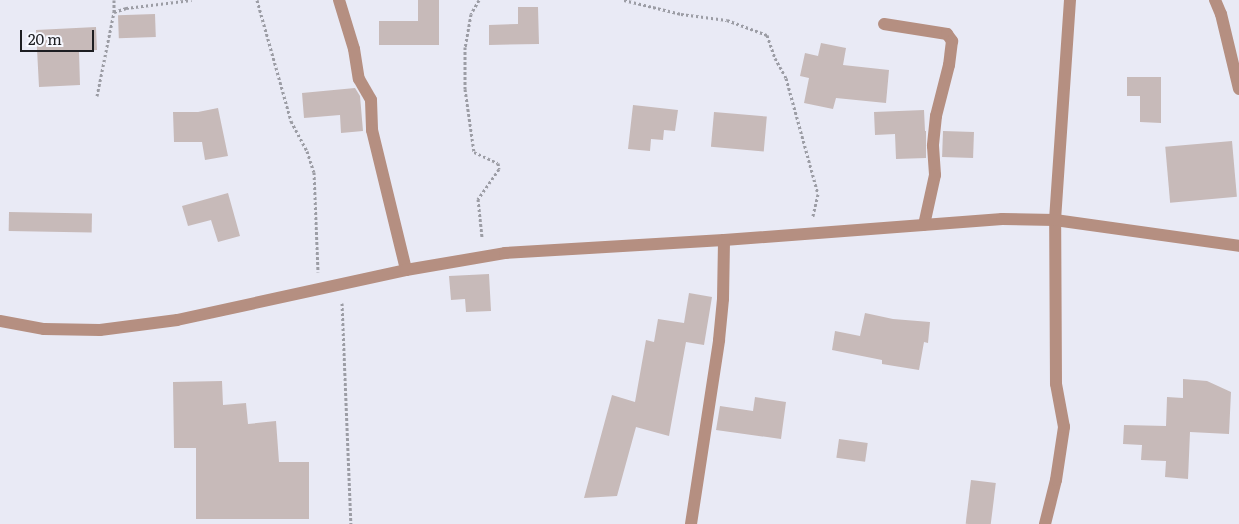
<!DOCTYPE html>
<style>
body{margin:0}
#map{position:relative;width:1239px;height:524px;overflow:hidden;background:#e9eaf5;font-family:Literata,serif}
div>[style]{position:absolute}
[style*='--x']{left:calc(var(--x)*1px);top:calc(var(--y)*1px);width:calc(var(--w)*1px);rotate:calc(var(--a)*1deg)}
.building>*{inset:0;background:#c7bab9;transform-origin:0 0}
.path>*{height:3px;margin-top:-1.5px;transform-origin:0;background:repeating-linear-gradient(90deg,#9c9da5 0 2.5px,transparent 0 5px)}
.minor>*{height:12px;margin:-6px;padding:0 6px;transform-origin:6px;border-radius:6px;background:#b58f81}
span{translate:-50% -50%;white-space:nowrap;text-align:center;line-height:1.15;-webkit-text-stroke:4px #f7f8ff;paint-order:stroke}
.scale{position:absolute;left:20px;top:30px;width:74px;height:22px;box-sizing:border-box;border:2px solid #1d1e22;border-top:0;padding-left:6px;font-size:15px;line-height:18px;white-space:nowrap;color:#1d1e22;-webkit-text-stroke:4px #f7f8ff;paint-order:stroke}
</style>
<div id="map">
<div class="building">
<i style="clip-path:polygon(418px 0,439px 0,439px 45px,379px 45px,379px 21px,418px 21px)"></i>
<i style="clip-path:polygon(518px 7px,538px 7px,539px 44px,489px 45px,489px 25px,518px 24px)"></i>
<i style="left:155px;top:14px;width:23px;height:37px;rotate:88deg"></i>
<i style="clip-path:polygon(96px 27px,97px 50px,79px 51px,80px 85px,39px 87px,36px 30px)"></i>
<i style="clip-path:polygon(821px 43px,846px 48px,843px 65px,889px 70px,886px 103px,836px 98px,833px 109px,804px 103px,809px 78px,800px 76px,805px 53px,818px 56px)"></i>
<i style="clip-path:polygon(1127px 77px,1161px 77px,1161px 123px,1140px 122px,1140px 96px,1127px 96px)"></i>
<i style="clip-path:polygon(355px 88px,360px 96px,363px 131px,341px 133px,340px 115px,304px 118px,302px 93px)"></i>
<i style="clip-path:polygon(633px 105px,678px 110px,675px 131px,664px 130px,663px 140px,651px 139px,650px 151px,628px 149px)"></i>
<i style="clip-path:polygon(218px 108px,228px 156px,205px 160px,202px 142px,174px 142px,173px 112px,198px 112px)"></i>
<i style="clip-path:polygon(924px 110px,925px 131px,926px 131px,926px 158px,896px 159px,895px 134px,875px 135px,874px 112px)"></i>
<i style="left:714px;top:112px;width:53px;height:35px;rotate:5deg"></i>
<i style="left:943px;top:131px;width:31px;height:26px;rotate:2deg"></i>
<i style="left:1232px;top:141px;width:56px;height:67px;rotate:85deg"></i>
<i style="clip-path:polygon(228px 193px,240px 236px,218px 242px,211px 220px,188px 226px,182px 206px)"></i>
<i style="left:9px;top:212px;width:83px;height:19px;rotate:1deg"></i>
<i style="clip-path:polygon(489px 274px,491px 311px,466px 312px,465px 299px,451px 300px,449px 276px)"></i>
<i style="clip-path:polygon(689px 293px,712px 297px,704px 345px,686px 342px,669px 436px,636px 427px,617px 496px,584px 498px,612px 395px,635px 402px,646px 340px,654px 342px,658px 319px,684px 323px)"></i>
<i style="clip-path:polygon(865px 313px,893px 319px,930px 322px,928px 343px,924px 342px,919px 370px,882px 364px,882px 360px,832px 350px,835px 331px,860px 336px)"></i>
<i style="clip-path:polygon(1183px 379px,1207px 381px,1231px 392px,1229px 434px,1190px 432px,1188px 479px,1165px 477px,1166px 461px,1141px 460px,1142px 445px,1123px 444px,1124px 425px,1166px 426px,1167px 397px,1183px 398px)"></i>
<i style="clip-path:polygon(222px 381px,223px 405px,246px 403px,248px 424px,276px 421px,279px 462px,309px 462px,309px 519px,196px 519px,196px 448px,174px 448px,173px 382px)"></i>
<i style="clip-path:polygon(755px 397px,786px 402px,781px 439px,716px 430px,720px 406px,753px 411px)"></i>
<i style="left:839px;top:439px;width:29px;height:19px;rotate:8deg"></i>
<i style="left:971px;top:480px;width:25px;height:44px;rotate:7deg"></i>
</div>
<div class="path">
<i style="--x:114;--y:0;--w:12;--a:90"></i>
<i style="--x:257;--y:0;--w:126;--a:74.3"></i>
<i style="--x:291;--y:121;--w:34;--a:62"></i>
<i style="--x:307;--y:151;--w:22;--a:72"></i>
<i style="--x:314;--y:172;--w:100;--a:87.7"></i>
<i style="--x:479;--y:0;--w:16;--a:120"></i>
<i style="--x:471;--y:14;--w:34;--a:100"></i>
<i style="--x:465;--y:47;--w:42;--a:90"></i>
<i style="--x:465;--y:89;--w:64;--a:81.9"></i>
<i style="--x:474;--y:152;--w:26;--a:25"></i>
<i style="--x:498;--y:163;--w:6;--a:81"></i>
<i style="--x:499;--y:169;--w:37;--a:125"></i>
<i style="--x:478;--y:199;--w:39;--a:84"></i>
<i style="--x:624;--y:0;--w:59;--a:13.8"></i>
<i style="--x:681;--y:14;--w:46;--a:7.4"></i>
<i style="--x:727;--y:20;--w:43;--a:20.6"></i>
<i style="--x:767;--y:35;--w:24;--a:71"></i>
<i style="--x:775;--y:58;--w:23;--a:61"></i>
<i style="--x:786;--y:78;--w:120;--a:74.6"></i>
<i style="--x:818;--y:194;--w:23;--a:103"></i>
<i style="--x:97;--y:96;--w:86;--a:-78.6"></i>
<i style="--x:114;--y:12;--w:13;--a:-18"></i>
<i style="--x:126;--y:8;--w:66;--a:-6.9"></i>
<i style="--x:342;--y:303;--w:221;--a:87.7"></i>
</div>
<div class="minor">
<i style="--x:339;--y:0;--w:51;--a:73"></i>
<i style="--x:354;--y:49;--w:30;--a:81"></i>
<i style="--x:359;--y:79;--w:24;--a:60"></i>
<i style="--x:371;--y:100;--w:30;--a:88"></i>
<i style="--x:372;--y:130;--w:144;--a:76.3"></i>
<i style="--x:1215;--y:0;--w:15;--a:67"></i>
<i style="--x:1221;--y:14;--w:77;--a:76.5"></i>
<i style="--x:884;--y:24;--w:64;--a:9"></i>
<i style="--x:947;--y:34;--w:9;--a:54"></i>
<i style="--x:952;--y:41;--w:24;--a:97"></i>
<i style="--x:949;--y:65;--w:53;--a:104.3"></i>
<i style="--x:936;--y:116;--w:30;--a:96"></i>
<i style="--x:933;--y:146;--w:29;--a:86"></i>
<i style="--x:935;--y:175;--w:51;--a:102.4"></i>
<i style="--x:0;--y:321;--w:45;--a:10.3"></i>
<i style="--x:44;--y:329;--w:56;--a:1"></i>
<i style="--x:100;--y:330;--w:78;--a:-7.4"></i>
<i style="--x:177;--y:320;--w:234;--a:-12.3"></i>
<i style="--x:406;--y:270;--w:100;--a:-9.7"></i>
<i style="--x:505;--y:253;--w:219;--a:-3.4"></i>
<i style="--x:724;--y:240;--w:279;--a:-4.3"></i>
<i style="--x:1002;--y:219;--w:53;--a:1.1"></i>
<i style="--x:1055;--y:220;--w:186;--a:8"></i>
<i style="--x:691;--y:524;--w:186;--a:-81.3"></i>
<i style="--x:719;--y:340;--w:41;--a:-84.4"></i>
<i style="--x:723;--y:299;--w:59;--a:-89"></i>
<i style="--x:1045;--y:524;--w:45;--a:-76"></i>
<i style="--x:1056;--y:480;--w:54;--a:-81.4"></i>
<i style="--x:1064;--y:427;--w:44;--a:-100.5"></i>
<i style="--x:1056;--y:384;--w:164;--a:-90.3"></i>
<i style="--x:1055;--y:220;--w:221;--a:-86.1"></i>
</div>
<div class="scale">20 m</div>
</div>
